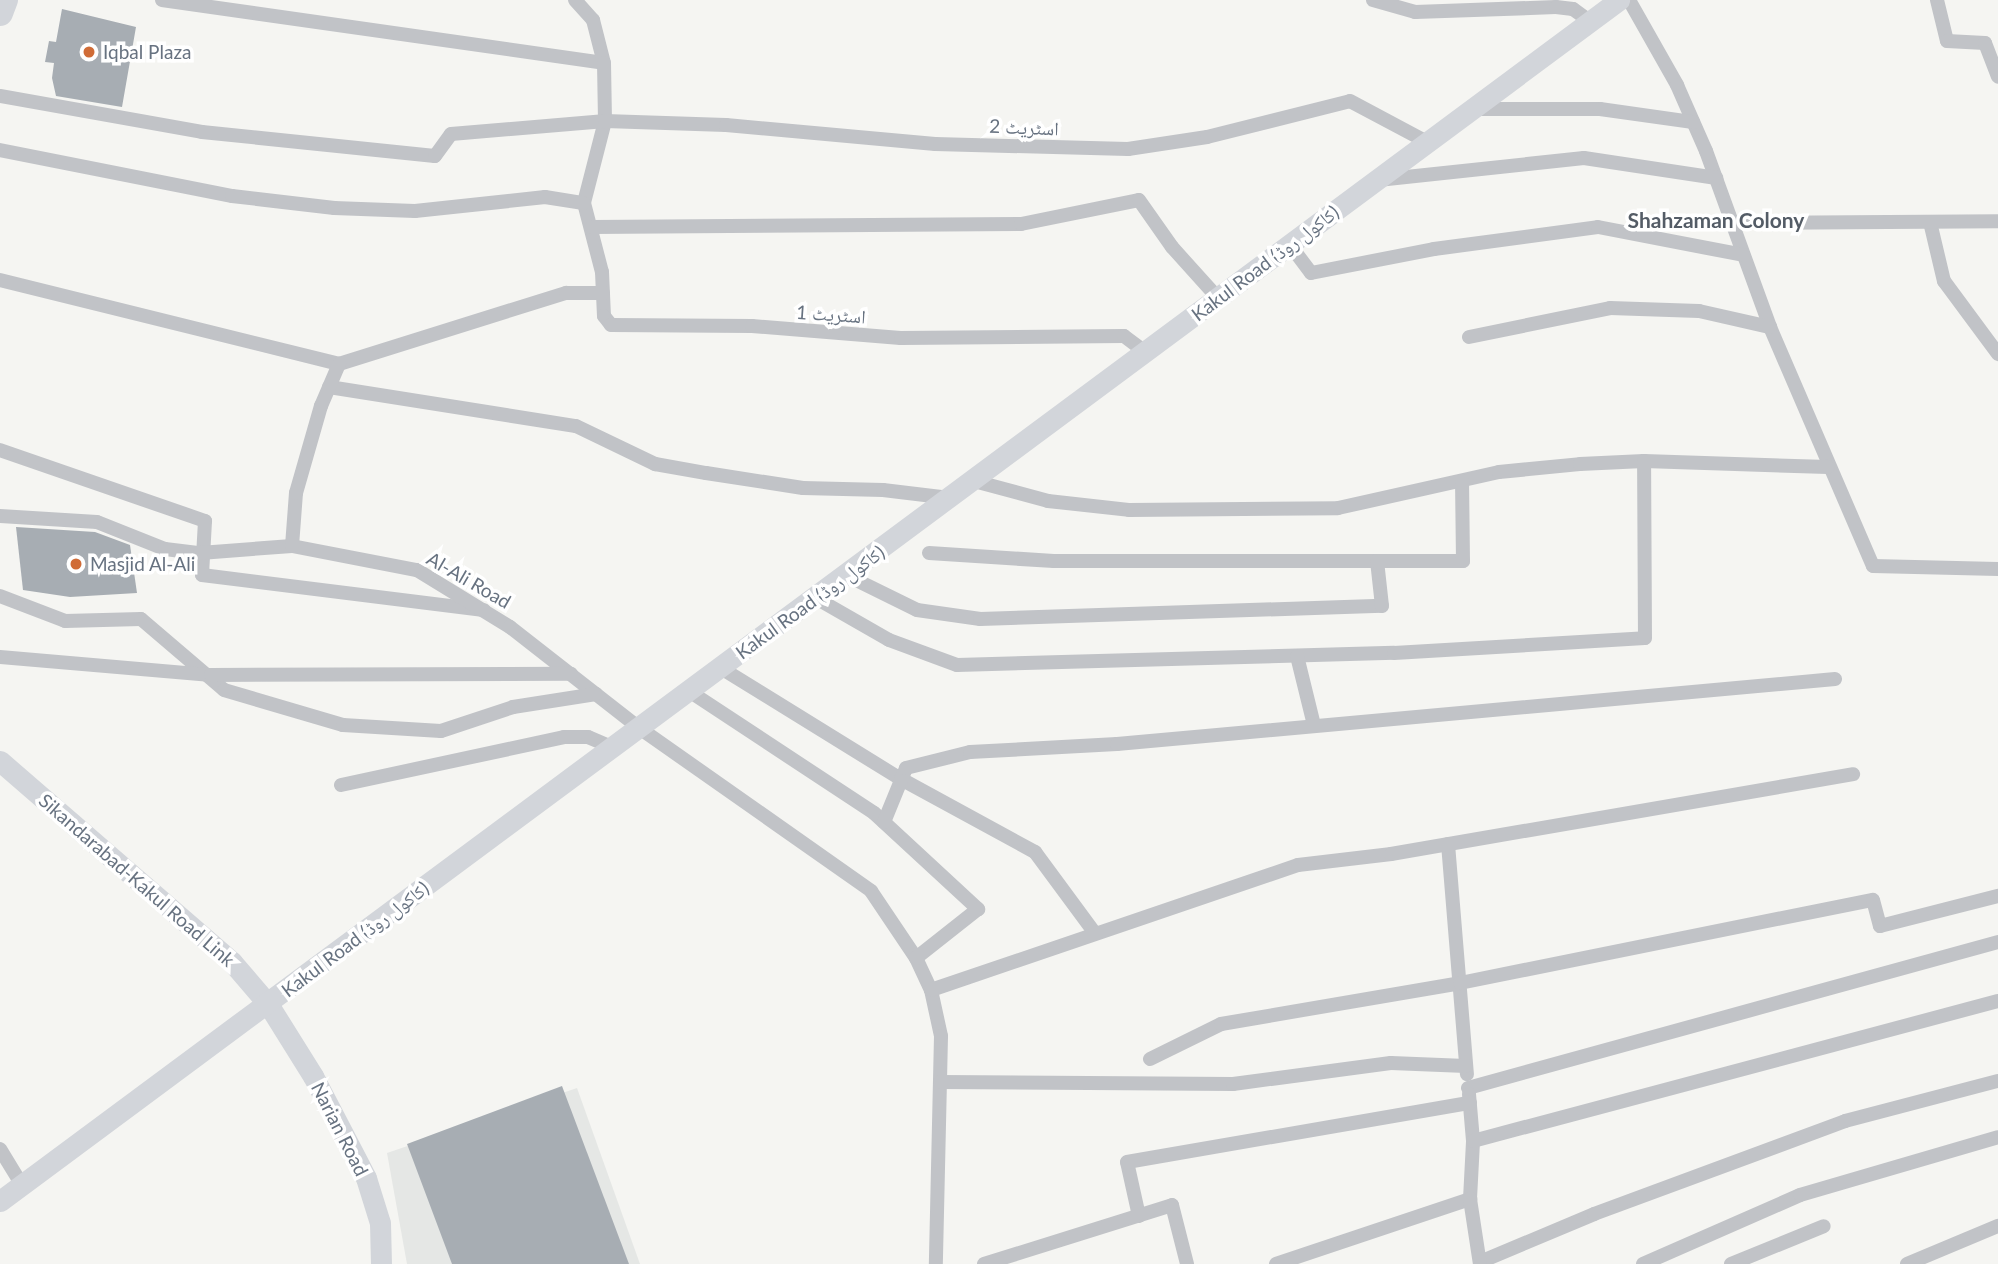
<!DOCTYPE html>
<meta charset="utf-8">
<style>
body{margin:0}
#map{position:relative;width:1998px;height:1264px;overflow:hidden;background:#f5f5f2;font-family:Lato,"Noto Naskh Arabic",sans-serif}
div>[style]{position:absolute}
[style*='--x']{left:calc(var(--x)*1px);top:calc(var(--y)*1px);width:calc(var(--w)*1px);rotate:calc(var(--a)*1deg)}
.built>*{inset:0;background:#e5e7e5}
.building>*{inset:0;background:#a7adb3}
.street>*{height:14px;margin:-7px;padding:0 7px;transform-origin:7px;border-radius:7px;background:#c1c3c7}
.secondary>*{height:21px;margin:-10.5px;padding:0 10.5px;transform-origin:10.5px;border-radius:10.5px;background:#d2d5da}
.highway>*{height:26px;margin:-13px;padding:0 13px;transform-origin:13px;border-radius:13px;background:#d2d5da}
.dots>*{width:19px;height:19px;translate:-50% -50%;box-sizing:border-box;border:4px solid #fff;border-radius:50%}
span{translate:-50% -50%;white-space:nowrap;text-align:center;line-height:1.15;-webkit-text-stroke:7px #fff;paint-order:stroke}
.poi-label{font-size:19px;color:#677280}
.left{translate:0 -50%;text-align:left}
.street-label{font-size:19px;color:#677280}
.neighbourhood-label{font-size:21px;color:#545c66;font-weight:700}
</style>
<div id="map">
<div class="built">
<i style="clip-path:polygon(577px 1088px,640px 1264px,407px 1264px,387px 1153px)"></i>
</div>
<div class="building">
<i style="clip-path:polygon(62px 9px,136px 27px,122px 107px,56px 96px,52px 78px,54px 63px,45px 62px,49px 41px,56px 42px)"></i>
<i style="clip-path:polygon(16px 527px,95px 532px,130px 545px,137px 593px,70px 597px,23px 590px)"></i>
<i style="clip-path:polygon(562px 1086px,629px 1264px,452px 1264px,407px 1144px)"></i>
</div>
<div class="street">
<i style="--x:162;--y:0;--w:446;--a:8.1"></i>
<i style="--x:575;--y:0;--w:27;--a:48"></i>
<i style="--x:593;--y:20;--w:44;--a:75.7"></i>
<i style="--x:604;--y:63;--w:58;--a:89"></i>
<i style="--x:605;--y:121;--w:85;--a:104.4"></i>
<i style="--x:584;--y:203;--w:71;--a:75.4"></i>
<i style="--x:602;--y:272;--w:44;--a:87.4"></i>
<i style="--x:604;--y:316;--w:11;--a:52"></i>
<i style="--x:611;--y:325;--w:141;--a:0.4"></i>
<i style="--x:752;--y:326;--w:149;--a:4.6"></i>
<i style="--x:901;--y:338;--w:223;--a:-0.5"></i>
<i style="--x:1124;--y:336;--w:26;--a:37"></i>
<i style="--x:1373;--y:0;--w:44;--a:15.9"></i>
<i style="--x:1415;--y:12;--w:141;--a:-2"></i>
<i style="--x:1556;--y:7;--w:17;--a:7"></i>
<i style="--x:1573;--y:9;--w:22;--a:36"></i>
<i style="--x:1629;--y:0;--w:98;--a:60.5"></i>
<i style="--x:1677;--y:85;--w:72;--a:66.3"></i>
<i style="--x:1706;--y:151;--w:187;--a:70"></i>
<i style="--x:1770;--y:327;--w:260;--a:66.7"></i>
<i style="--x:1873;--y:566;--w:125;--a:1.4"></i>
<i style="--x:1937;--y:0;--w:42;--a:76.3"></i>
<i style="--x:1947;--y:41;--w:38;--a:3"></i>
<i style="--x:1985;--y:43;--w:36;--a:69"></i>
<i style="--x:0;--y:96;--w:205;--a:10.1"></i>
<i style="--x:202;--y:132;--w:234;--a:5.9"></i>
<i style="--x:435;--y:156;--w:27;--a:-54"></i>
<i style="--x:451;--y:134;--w:155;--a:-4.8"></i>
<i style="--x:605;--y:121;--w:121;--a:1.9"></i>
<i style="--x:726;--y:125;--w:210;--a:5.2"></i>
<i style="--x:935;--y:144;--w:193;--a:1.5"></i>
<i style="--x:1128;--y:149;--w:80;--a:-8.6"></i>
<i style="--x:1207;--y:137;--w:147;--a:-14.1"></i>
<i style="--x:1350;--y:101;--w:87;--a:28"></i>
<i style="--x:1473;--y:109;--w:127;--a:0"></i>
<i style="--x:1600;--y:109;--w:94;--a:8"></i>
<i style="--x:0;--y:150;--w:237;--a:11.2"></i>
<i style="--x:232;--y:196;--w:103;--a:6.7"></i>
<i style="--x:334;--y:208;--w:81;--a:2.1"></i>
<i style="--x:415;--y:211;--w:131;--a:-6.1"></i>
<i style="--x:545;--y:197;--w:39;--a:9"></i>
<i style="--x:1378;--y:180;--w:207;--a:-6.1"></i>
<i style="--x:1584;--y:158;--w:134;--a:8.6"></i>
<i style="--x:1930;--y:222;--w:61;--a:76.7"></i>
<i style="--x:1944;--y:281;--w:91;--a:53.5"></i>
<i style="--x:1731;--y:223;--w:267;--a:-0.4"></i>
<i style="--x:592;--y:227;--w:429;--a:-0.4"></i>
<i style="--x:1021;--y:224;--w:120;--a:-11.5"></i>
<i style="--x:1139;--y:200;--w:57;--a:54.9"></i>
<i style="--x:1172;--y:247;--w:69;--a:48"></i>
<i style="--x:1290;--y:245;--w:35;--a:53"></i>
<i style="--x:1311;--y:273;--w:125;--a:-11"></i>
<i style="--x:1434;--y:249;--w:165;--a:-7.6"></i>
<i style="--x:1598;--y:227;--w:148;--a:10.9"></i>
<i style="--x:0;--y:280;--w:349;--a:13.9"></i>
<i style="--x:339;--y:364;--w:238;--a:-17.4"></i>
<i style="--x:566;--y:293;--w:37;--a:0"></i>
<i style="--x:1469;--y:337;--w:144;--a:-11.6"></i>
<i style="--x:1610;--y:308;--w:89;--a:1.9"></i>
<i style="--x:1699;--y:311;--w:73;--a:12.7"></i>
<i style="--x:329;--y:387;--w:250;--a:9"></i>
<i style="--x:576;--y:426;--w:88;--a:25.7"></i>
<i style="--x:655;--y:464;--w:52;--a:10"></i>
<i style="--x:706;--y:473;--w:98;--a:8.8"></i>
<i style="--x:803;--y:488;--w:80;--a:1.4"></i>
<i style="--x:883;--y:490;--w:67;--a:6.8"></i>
<i style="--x:0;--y:450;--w:217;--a:19.1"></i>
<i style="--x:205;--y:521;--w:54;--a:93.2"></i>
<i style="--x:202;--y:575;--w:284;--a:7.1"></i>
<i style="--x:974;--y:481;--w:77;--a:15.1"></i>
<i style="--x:1048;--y:501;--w:81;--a:6.3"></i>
<i style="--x:1129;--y:510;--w:209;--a:-0.5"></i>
<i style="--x:1338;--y:508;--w:165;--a:-12.6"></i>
<i style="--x:1499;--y:472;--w:81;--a:-5.6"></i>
<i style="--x:1580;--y:464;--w:64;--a:-2.7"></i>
<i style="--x:1644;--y:461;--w:184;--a:1.9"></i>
<i style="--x:0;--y:516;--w:97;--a:3.5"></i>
<i style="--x:97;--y:522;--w:73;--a:21.7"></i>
<i style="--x:165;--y:549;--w:35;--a:7"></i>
<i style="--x:200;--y:553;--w:92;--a:-4.4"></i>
<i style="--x:292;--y:546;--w:127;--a:10.9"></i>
<i style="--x:417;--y:570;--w:109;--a:31.5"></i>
<i style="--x:510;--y:627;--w:162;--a:38"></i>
<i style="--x:638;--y:727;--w:285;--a:35.1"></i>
<i style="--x:871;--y:891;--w:81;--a:56.1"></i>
<i style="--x:916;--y:958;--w:35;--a:65"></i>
<i style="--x:931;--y:990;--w:47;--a:77.7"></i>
<i style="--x:941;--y:1036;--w:228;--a:91.3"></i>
<i style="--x:292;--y:546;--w:53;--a:-85.7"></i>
<i style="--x:296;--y:493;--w:91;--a:-74"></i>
<i style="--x:321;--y:406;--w:46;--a:-66.8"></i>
<i style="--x:929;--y:553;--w:125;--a:3.7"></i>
<i style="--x:1054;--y:561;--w:323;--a:0"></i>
<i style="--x:846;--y:575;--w:79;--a:26.2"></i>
<i style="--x:917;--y:610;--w:64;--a:8.1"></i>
<i style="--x:980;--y:619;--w:402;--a:-1.9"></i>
<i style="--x:1382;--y:606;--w:45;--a:-96.3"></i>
<i style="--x:1377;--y:561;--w:86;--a:0"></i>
<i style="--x:1463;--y:561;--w:80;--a:-90.7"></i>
<i style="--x:0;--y:596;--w:70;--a:21"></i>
<i style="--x:65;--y:621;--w:76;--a:-1.5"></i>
<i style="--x:141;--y:619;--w:109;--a:40.5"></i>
<i style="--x:224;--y:690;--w:124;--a:16.4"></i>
<i style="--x:343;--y:725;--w:98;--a:3.5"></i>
<i style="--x:441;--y:731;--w:76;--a:-18.4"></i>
<i style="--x:513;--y:707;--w:84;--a:-8.9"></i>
<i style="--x:814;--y:597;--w:86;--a:29.8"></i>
<i style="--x:889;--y:640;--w:72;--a:20.2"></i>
<i style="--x:957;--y:665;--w:437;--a:-1.6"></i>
<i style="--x:1394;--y:653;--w:251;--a:-3.4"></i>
<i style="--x:1645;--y:638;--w:177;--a:-90.3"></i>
<i style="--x:1297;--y:656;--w:71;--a:76.2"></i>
<i style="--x:0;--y:657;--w:212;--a:4.9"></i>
<i style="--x:211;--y:675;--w:360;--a:-0.2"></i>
<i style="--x:721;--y:668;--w:211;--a:31.7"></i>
<i style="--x:901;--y:779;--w:153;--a:28.6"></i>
<i style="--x:1035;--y:852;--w:99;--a:53.6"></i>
<i style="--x:689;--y:691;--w:222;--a:33.4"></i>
<i style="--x:874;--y:813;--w:142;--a:42.7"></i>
<i style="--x:978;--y:909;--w:79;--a:141.7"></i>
<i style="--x:341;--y:785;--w:228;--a:-12.1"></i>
<i style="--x:564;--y:737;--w:24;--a:0"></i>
<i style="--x:588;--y:737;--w:26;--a:23"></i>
<i style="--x:884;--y:822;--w:58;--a:-67.8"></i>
<i style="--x:906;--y:768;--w:66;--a:-14"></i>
<i style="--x:970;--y:752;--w:147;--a:-3.1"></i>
<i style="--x:1117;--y:744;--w:721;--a:-5.17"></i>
<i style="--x:1448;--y:844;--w:231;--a:85.3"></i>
<i style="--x:931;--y:990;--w:388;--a:-18.8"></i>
<i style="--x:1298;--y:865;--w:94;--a:-6.7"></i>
<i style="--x:1391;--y:854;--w:469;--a:-9.8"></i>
<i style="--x:1150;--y:1059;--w:79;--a:-26.2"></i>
<i style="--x:1221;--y:1024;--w:242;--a:-9.7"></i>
<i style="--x:1460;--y:983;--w:421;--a:-11.4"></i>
<i style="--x:1873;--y:900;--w:27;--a:75"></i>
<i style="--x:1880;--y:926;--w:122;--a:-14.3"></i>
<i style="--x:940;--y:1082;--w:293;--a:0.4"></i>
<i style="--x:1233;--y:1084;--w:159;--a:-7.6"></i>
<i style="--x:1391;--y:1063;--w:75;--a:2.3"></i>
<i style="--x:1468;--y:1088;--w:550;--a:-15.4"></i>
<i style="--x:1469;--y:1094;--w:47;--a:85.1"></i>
<i style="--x:0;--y:1149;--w:42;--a:58.6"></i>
<i style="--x:1470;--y:1199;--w:58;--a:-87"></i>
<i style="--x:1473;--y:1141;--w:543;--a:-14.93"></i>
<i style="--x:1139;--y:1216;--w:55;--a:-102.5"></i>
<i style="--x:1127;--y:1162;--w:348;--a:-9.8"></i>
<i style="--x:1480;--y:1262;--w:124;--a:-22.8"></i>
<i style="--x:1594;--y:1214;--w:268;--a:-20.3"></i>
<i style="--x:1845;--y:1121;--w:158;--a:-14.7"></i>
<i style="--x:984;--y:1264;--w:197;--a:-17.4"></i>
<i style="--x:1172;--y:1205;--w:61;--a:75.7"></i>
<i style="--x:1276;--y:1264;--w:205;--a:-18.5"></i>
<i style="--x:1470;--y:1199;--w:66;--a:81.3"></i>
<i style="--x:1643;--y:1264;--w:171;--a:-23.7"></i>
<i style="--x:1800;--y:1195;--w:206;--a:-16.3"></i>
<i style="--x:1731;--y:1264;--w:100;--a:-22.2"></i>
<i style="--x:1907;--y:1264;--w:99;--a:-22.7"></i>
</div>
<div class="secondary">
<i style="--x:0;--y:761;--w:307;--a:40.9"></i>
<i style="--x:232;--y:962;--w:55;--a:49.4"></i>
<i style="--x:268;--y:1004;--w:85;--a:58"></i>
<i style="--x:313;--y:1076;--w:115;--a:62.5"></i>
<i style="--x:366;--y:1178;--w:47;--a:72.7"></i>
<i style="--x:380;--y:1223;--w:41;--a:88.6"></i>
<i style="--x:0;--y:1201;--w:2016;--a:-36.57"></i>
</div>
<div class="highway">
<i style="--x:0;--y:13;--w:14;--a:-69"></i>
</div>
<div class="dots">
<i style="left:89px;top:52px;background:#d06c37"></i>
<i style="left:76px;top:564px;background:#d06c37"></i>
</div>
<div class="poi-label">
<span class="left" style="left:103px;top:52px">Iqbal Plaza</span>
<span class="left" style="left:90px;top:564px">Masjid Al-Ali</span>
</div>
<div class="street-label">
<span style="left:1024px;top:127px;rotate:2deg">اسٹریٹ 2</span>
<span style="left:1265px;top:263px;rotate:-37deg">Kakul Road (کاکول روڈ)</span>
<span style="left:831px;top:314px;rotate:4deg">اسٹریٹ 1</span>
<span style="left:469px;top:580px;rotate:30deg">Al-Ali Road</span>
<span style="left:810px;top:602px;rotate:-36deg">Kakul Road (کاکول روڈ)</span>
<span style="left:137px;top:880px;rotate:41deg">Sikandarabad-Kakul Road Link</span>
<span style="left:355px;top:939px;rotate:-37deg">Kakul Road (کاکول روڈ)</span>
<span style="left:340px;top:1129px;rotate:63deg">Narian Road</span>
</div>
<div class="neighbourhood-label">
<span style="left:1716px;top:220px">Shahzaman Colony</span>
</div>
</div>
